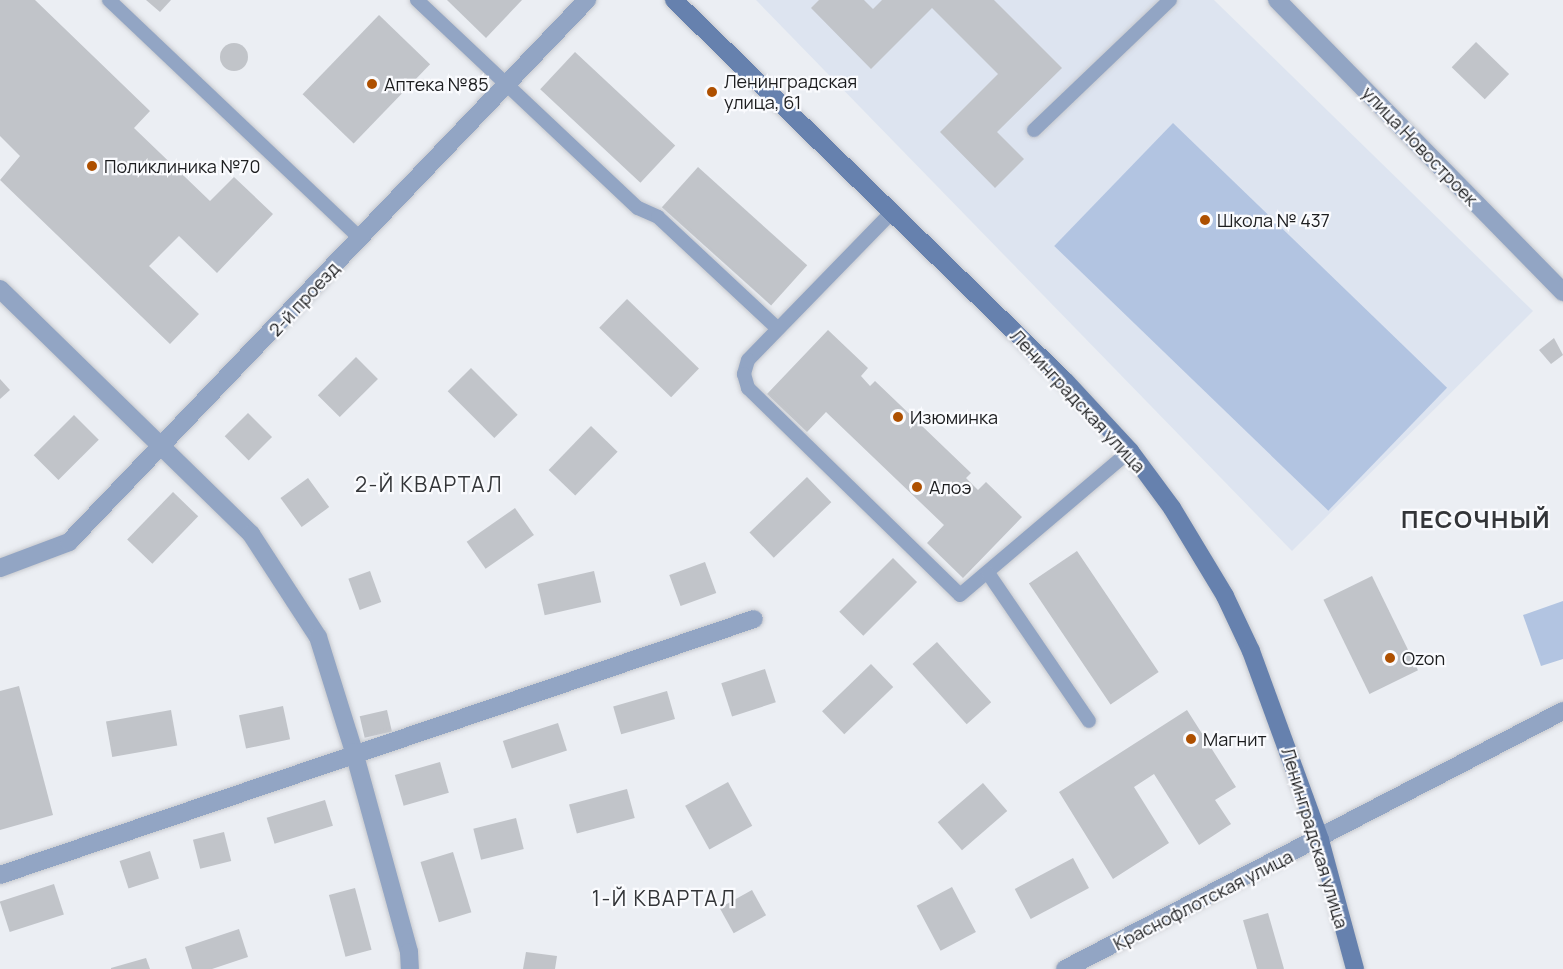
<!DOCTYPE html>
<meta charset="utf-8">
<style>
body{margin:0}
#map{position:relative;width:1563px;height:969px;overflow:hidden;background:#ebeef3;font-family:Manrope,sans-serif}
div>[style]{position:absolute}
[style*='--x']{left:calc(var(--x)*1px);top:calc(var(--y)*1px);width:calc(var(--w)*1px);rotate:calc(var(--a)*1deg)}
.built>*{inset:0;background:#dde4f0}
.green>*{inset:0;background:#b2c4e1;transform-origin:0 0}
.building>*{inset:0;background:#c1c4c9;transform-origin:0 0}
.round{border-radius:50%}
.roads{filter:drop-shadow(0 0 2px #c6c8cd) drop-shadow(0 0 2px #c6c8cd)}
.service>*{height:14px;margin:-7px;padding:0 7px;transform-origin:7px;border-radius:7px;background:#92a5c4}
.minor>*{height:18px;margin:-9px;padding:0 9px;transform-origin:9px;border-radius:9px;background:#92a5c4}
.secondary>*{height:18px;margin:-9px;padding:0 9px;transform-origin:9px;border-radius:9px;background:#6681ae}
.dots>*{width:16px;height:16px;translate:-50% -50%;box-sizing:border-box;border:3px solid #fafbfe;border-radius:50%}
span{translate:-50% -50%;white-space:nowrap;text-align:center;line-height:1.15;-webkit-text-stroke:4.5px #fafbfe;paint-order:stroke}
.poi-label{font-size:18px;color:#1c1d1f}
.left{translate:0 -50%;text-align:left}
.street-label{font-size:18px;color:#1c1d1f}
.quarter-label{font-size:21px;color:#333538;letter-spacing:1.5px}
.district-label{font-size:24px;color:#333538;font-weight:700;letter-spacing:1.5px}
</style>
<div id="map">
<div class="built">
<i style="clip-path:polygon(756px 0,1214px 0,1533px 311px,1292px 551px)"></i>
</div>
<div class="green">
<i style="left:1173px;top:123px;width:381px;height:171px;rotate:44deg"></i>
<i style="clip-path:polygon(1563px 601px,1563px 659px,1541px 666px,1523px 615px)"></i>
</div>
<div class="building">
<i style="clip-path:polygon(0 0,35px 0,150px 111px,134px 128px,210px 201px,234px 177px,273px 214px,217px 273px,179px 236px,149px 266px,199px 314px,170px 344px,0 180px,20px 156px,0 136px)"></i>
<i style="clip-path:polygon(146px 0,171px 0,160px 12px)"></i>
<i style="clip-path:polygon(447px 0,522px 0,486px 38px)"></i>
<i style="clip-path:polygon(819px 0,864px 0,873px 9px,882px 0,994px 0,1062px 68px,997px 132px,1024px 159px,995px 188px,940px 132px,998px 74px,932px 8px,871px 69px,811px 8px)"></i>
<i style="left:379px;top:15px;width:71px;height:110px;rotate:44deg"></i>
<i style="left:1476px;top:42px;width:46px;height:35px;rotate:44deg"></i>
<i class="round" style="left:220px;top:43px;width:28px;height:28px"></i>
<i style="left:575px;top:52px;width:137px;height:51px;rotate:43deg"></i>
<i style="left:698px;top:167px;width:147px;height:54px;rotate:42deg"></i>
<i style="left:627px;top:299px;width:100px;height:40px;rotate:44deg"></i>
<i style="clip-path:polygon(828px 330px,868px 368px,861px 376px,870px 386px,875px 381px,921px 425px,971px 473px,966px 478px,978px 490px,986px 482px,1022px 517px,963px 578px,927px 543px,944px 525px,826px 412px,807px 432px,767px 394px)"></i>
<i style="clip-path:polygon(1554px 338px,1563px 355px,1551px 364px,1539px 350px)"></i>
<i style="left:356px;top:357px;width:31px;height:54px;rotate:45deg"></i>
<i style="left:471px;top:368px;width:66px;height:33px;rotate:45deg"></i>
<i style="clip-path:polygon(0 379px,10px 390px,0 399px)"></i>
<i style="left:248px;top:413px;width:34px;height:33px;rotate:45deg"></i>
<i style="left:74px;top:415px;width:35px;height:57px;rotate:45deg"></i>
<i style="left:591px;top:426px;width:37px;height:61px;rotate:44deg"></i>
<i style="left:807px;top:477px;width:35px;height:80px;rotate:46deg"></i>
<i style="left:308px;top:478px;width:36px;height:34px;rotate:54deg"></i>
<i style="left:173px;top:492px;width:35px;height:66px;rotate:44deg"></i>
<i style="left:515px;top:508px;width:33px;height:59px;rotate:55deg"></i>
<i style="left:1077px;top:551px;width:146px;height:58px;rotate:56deg"></i>
<i style="left:893px;top:558px;width:34px;height:76px;rotate:45deg"></i>
<i style="left:705px;top:562px;width:33px;height:38px;rotate:70deg"></i>
<i style="left:370px;top:571px;width:33px;height:23px;rotate:70deg"></i>
<i style="left:594px;top:571px;width:32px;height:58px;rotate:77deg"></i>
<i style="left:1372px;top:576px;width:105px;height:54px;rotate:64deg"></i>
<i style="left:937px;top:642px;width:81px;height:33px;rotate:48deg"></i>
<i style="left:871px;top:664px;width:32px;height:68px;rotate:46deg"></i>
<i style="left:765px;top:669px;width:35px;height:46px;rotate:72deg"></i>
<i style="clip-path:polygon(19px 686px,53px 815px,0 830px,0 691px)"></i>
<i style="left:667px;top:691px;width:29px;height:56px;rotate:74deg"></i>
<i style="left:283px;top:706px;width:34px;height:45px;rotate:78deg"></i>
<i style="left:171px;top:710px;width:36px;height:66px;rotate:80deg"></i>
<i style="left:387px;top:710px;width:22px;height:28px;rotate:77deg"></i>
<i style="clip-path:polygon(1187px 710px,1236px 787px,1215px 800px,1231px 824px,1199px 845px,1154px 774px,1134px 787px,1169px 843px,1113px 879px,1059px 792px)"></i>
<i style="left:558px;top:723px;width:29px;height:58px;rotate:72deg"></i>
<i style="left:440px;top:762px;width:32px;height:47px;rotate:74deg"></i>
<i style="left:728px;top:782px;width:50px;height:49px;rotate:61deg"></i>
<i style="left:983px;top:783px;width:37px;height:60px;rotate:49deg"></i>
<i style="left:627px;top:789px;width:30px;height:60px;rotate:75deg"></i>
<i style="left:325px;top:800px;width:27px;height:61px;rotate:73deg"></i>
<i style="left:516px;top:818px;width:32px;height:44px;rotate:76deg"></i>
<i style="left:224px;top:832px;width:30px;height:32px;rotate:76deg"></i>
<i style="left:150px;top:851px;width:29px;height:32px;rotate:72deg"></i>
<i style="left:453px;top:852px;width:63px;height:34px;rotate:73deg"></i>
<i style="left:1073px;top:858px;width:34px;height:66px;rotate:62deg"></i>
<i style="left:54px;top:884px;width:32px;height:57px;rotate:72deg"></i>
<i style="left:952px;top:887px;width:51px;height:40px;rotate:62deg"></i>
<i style="left:355px;top:888px;width:64px;height:27px;rotate:75deg"></i>
<i style="left:752px;top:890px;width:29px;height:37px;rotate:61deg"></i>
<i style="left:1268px;top:913px;width:58px;height:26px;rotate:74deg"></i>
<i style="clip-path:polygon(239px 929px,248px 957px,212px 969px,192px 969px,185px 947px)"></i>
<i style="clip-path:polygon(526px 952px,557px 956px,555px 969px,523px 969px)"></i>
<i style="clip-path:polygon(146px 958px,150px 969px,111px 969px,111px 968px)"></i>
</div>
<div class="roads">
<div class="service">
<i style="--x:109;--y:0;--w:347;--a:43.5"></i>
<i style="--x:417;--y:0;--w:303;--a:43.3"></i>
<i style="--x:638;--y:208;--w:22;--a:24"></i>
<i style="--x:658;--y:217;--w:164;--a:43"></i>
<i style="--x:1034;--y:130;--w:188;--a:-43.7"></i>
<i style="--x:892;--y:212;--w:206;--a:134.2"></i>
<i style="--x:748;--y:360;--w:15;--a:106"></i>
<i style="--x:744;--y:374;--w:15;--a:74"></i>
<i style="--x:748;--y:388;--w:296;--a:44.3"></i>
<i style="--x:960;--y:595;--w:223;--a:-40.3"></i>
<i style="--x:988;--y:573;--w:179;--a:55.7"></i>
</div>
<div class="minor">
<i style="--x:1277;--y:0;--w:409;--a:45.6"></i>
<i style="--x:0;--y:289;--w:351;--a:44.3"></i>
<i style="--x:251;--y:534;--w:123;--a:57"></i>
<i style="--x:318;--y:637;--w:121;--a:72.6"></i>
<i style="--x:354;--y:752;--w:207;--a:74.6"></i>
<i style="--x:409;--y:952;--w:17;--a:87"></i>
<i style="--x:0;--y:568;--w:74;--a:-20.6"></i>
<i style="--x:69;--y:542;--w:750;--a:-46.3"></i>
<i style="--x:0;--y:875;--w:796;--a:-18.75"></i>
<i style="--x:1065;--y:969;--w:561;--a:-27.39"></i>
</div>
<div class="secondary">
<i style="--x:674;--y:0;--w:546;--a:44.26"></i>
<i style="--x:1065;--y:381;--w:96;--a:47.1"></i>
<i style="--x:1130;--y:451;--w:71;--a:53.6"></i>
<i style="--x:1172;--y:508;--w:103;--a:58.9"></i>
<i style="--x:1225;--y:596;--w:61;--a:64.7"></i>
<i style="--x:1251;--y:651;--w:201;--a:69.9"></i>
<i style="--x:1320;--y:840;--w:134;--a:74.8"></i>
</div>
</div>
<div class="dots">
<i style="left:372px;top:84px;background:#ae5000"></i>
<i style="left:712px;top:92px;background:#ae5000"></i>
<i style="left:92px;top:166px;background:#ae5000"></i>
<i style="left:1205px;top:220px;background:#ae5000"></i>
<i style="left:898px;top:417px;background:#ae5000"></i>
<i style="left:917px;top:487px;background:#ae5000"></i>
<i style="left:1390px;top:658px;background:#ae5000"></i>
<i style="left:1191px;top:739px;background:#ae5000"></i>
</div>
<div class="poi-label">
<span class="left" style="left:724px;top:92px">Ленинградская<br>улица, 61</span>
<span class="left" style="left:384px;top:84px">Аптека №85</span>
<span class="left" style="left:104px;top:166px">Поликлиника №70</span>
<span class="left" style="left:1217px;top:220px">Школа № 437</span>
<span class="left" style="left:910px;top:417px">Изюминка</span>
<span class="left" style="left:929px;top:487px">Алоэ</span>
<span class="left" style="left:1402px;top:658px">Ozon</span>
<span class="left" style="left:1203px;top:739px">Магнит</span>
</div>
<div class="street-label">
<span style="left:1420px;top:146px;rotate:46deg">улица Новостроек</span>
<span style="left:304px;top:299px;rotate:-47deg">2-й проезд</span>
<span style="left:1078px;top:401px;rotate:47deg">Ленинградская улица</span>
<span style="left:1315px;top:838px;rotate:73deg">Ленинградская улица</span>
<span style="left:1203px;top:900px;rotate:-27deg">Краснофлотская улица</span>
</div>
<div class="quarter-label">
<span style="left:429px;top:484px">2-Й КВАРТАЛ</span>
<span style="left:664px;top:898px">1-Й КВАРТАЛ</span>
</div>
<div class="district-label">
<span style="left:1476px;top:519px">ПЕСОЧНЫЙ</span>
</div>
</div>
